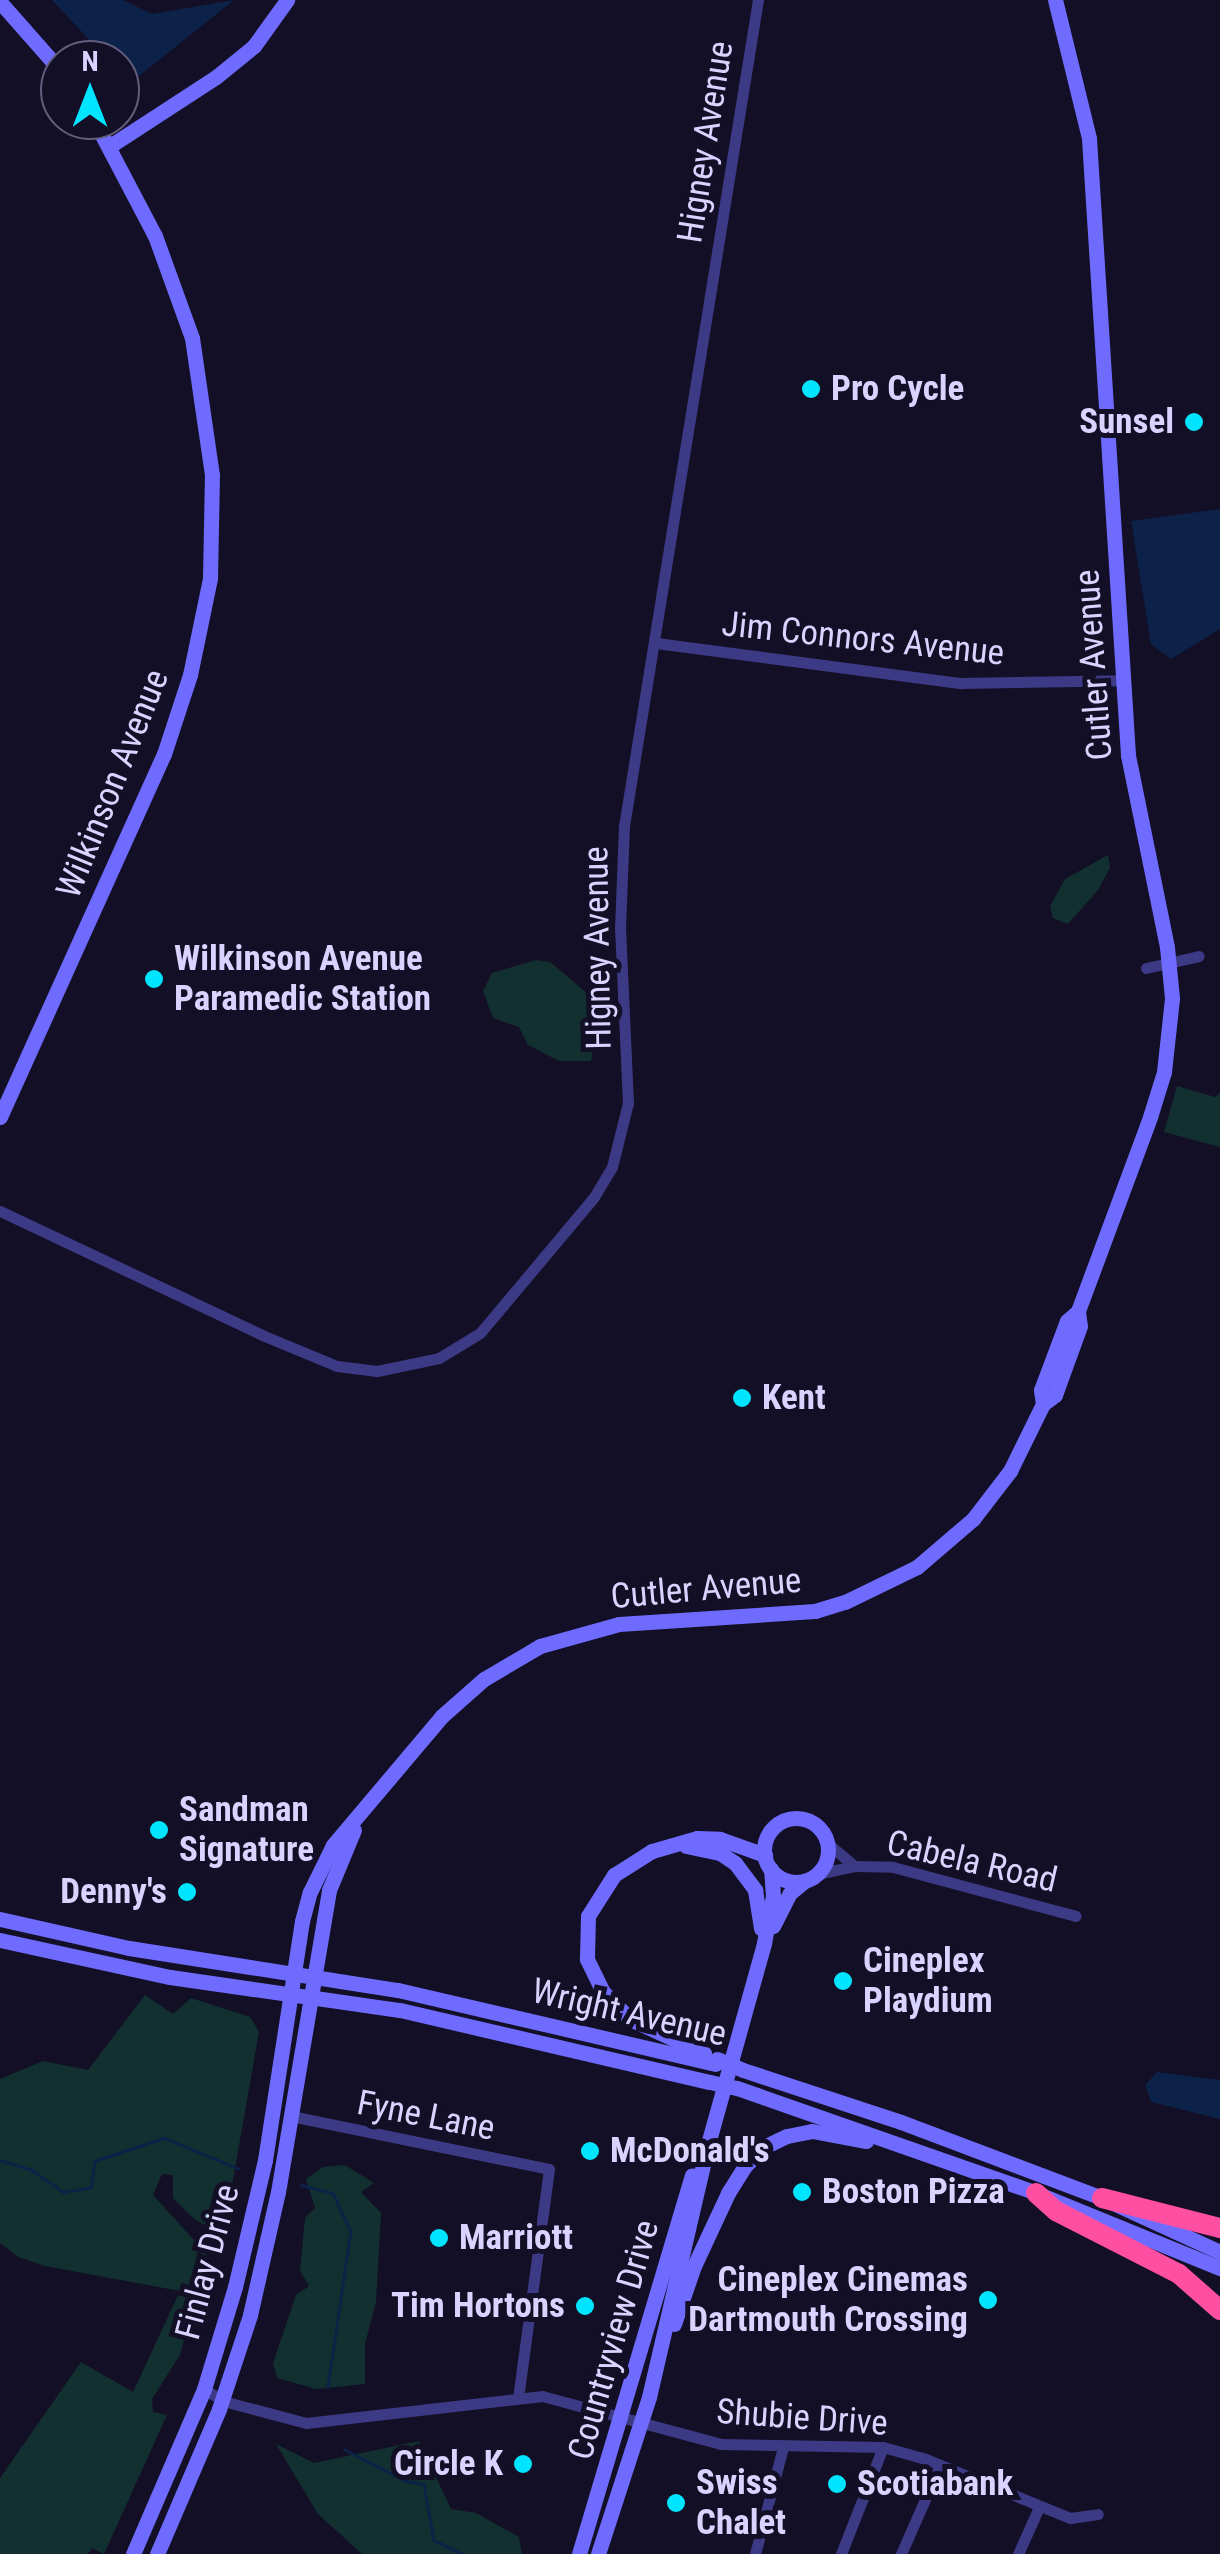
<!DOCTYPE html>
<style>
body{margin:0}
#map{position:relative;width:1220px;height:2554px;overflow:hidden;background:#130f26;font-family:"Roboto Condensed",sans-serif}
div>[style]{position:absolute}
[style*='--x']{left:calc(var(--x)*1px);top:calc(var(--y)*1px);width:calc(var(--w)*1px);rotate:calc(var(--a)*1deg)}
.green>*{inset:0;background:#12302f}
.water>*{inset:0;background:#0c2248}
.stream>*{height:2.5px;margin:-1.25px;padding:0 1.25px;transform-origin:1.25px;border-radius:1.25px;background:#0c2248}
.street>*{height:11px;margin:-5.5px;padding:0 5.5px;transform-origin:5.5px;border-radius:5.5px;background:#3d3a85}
.secondary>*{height:15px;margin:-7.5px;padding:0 7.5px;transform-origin:7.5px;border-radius:7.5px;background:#6f6bff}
.secondary>.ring{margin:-7.5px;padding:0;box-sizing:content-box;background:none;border:15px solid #6f6bff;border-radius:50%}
.highway>*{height:20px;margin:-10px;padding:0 10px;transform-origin:10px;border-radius:10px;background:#ff4fa3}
.secondary-bridge>*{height:15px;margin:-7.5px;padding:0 7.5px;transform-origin:7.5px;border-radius:7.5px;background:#6f6bff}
.dots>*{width:28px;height:28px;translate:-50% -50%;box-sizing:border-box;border:5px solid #130f26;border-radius:50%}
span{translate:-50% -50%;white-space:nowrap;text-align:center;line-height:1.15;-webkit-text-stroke:10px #130f26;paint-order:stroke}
.street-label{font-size:35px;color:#d9d4ff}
.poi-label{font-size:35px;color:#d9d4ff;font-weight:700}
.left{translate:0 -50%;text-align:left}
.right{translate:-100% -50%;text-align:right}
.north{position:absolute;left:40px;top:40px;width:100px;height:100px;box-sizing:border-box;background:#130f26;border:2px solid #625e7d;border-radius:50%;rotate:0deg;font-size:28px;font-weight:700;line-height:40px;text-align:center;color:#d9d4ff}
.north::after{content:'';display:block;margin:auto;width:35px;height:45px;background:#00e5ff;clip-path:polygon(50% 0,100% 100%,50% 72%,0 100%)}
</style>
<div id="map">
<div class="green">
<i style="clip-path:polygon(1108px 855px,1110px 868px,1098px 890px,1068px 924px,1053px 918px,1050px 906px,1065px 879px)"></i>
<i style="clip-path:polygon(536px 960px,550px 962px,588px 994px,599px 1020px,591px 1061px,559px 1061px,528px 1045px,519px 1027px,493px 1018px,483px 991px,492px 973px)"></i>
<i style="clip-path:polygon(1177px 1086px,1215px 1097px,1220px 1093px,1220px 1147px,1164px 1132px)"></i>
<i style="clip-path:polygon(145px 1995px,173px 2014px,191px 1998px,250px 2017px,259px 2032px,223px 2237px,192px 2217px,173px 2198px,173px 2175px,162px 2174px,153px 2195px,206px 2253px,180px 2355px,152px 2399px,153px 2412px,167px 2415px,104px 2554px,92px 2548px,88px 2554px,0 2554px,0 2478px,81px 2362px,133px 2392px,180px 2291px,45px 2266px,18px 2257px,0 2243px,0 2079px,43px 2061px,88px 2070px)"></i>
<i style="clip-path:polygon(345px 2165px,374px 2183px,361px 2192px,381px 2213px,376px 2302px,365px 2344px,365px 2384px,316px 2389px,277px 2378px,273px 2363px,296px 2295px,309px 2286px,300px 2271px,305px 2218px,315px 2208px,306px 2179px,323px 2167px)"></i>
<i style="clip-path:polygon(419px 2441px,451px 2509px,476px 2513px,519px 2537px,522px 2554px,362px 2554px,318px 2514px,276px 2444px,314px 2463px)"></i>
</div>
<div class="water">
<i style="clip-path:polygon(52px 0,123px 0,152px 14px,234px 0,134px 80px,123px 76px,120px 60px,108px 60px)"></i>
<i style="clip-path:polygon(1220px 509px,1220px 629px,1171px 659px,1151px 644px,1131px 521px)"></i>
<i style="clip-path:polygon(1157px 2072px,1220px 2080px,1220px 2119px,1151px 2102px,1145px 2085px)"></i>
</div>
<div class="stream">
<i style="--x:0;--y:2160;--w:34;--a:17"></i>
<i style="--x:32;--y:2170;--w:39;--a:35"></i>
<i style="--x:64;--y:2192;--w:27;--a:-10"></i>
<i style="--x:91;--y:2187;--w:26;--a:-83"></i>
<i style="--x:94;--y:2161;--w:74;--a:-18.2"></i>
<i style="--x:164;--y:2138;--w:80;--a:22.1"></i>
<i style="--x:301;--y:2185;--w:33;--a:14"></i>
<i style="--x:333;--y:2193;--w:42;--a:64.7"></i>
<i style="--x:351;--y:2231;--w:158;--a:98.4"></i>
<i style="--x:344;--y:2449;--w:70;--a:27.3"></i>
<i style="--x:406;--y:2481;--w:18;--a:9"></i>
<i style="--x:424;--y:2484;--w:57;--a:79.9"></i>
<i style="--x:434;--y:2540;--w:32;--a:26"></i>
</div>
<div class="street">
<i style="--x:656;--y:643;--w:308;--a:7.5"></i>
<i style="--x:961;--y:683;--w:164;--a:-1"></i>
<i style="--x:1146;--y:968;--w:54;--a:-12.8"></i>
<i style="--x:0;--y:1211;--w:290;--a:25.3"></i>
<i style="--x:262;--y:1335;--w:81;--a:22.5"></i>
<i style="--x:337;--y:1366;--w:40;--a:7.1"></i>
<i style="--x:377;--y:1371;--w:63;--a:-11.8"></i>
<i style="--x:439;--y:1358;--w:48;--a:-31.4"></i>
<i style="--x:480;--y:1333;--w:177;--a:-50"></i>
<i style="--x:594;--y:1197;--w:35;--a:-59"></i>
<i style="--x:612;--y:1167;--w:66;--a:-76"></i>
<i style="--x:628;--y:1103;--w:174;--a:-92.6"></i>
<i style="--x:620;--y:929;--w:103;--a:-87.8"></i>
<i style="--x:624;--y:826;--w:837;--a:-80.79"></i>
<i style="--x:827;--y:1843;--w:35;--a:40"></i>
<i style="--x:817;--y:1874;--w:38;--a:-12"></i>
<i style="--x:854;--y:1866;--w:39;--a:1"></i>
<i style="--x:893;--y:1867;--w:189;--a:15"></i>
<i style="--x:291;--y:2116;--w:263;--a:11.6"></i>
<i style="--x:549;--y:2169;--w:230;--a:97.7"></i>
<i style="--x:204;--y:2389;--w:22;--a:32"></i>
<i style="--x:223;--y:2401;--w:86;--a:14.8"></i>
<i style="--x:306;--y:2423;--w:238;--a:-6.5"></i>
<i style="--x:542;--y:2396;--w:185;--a:15"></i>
<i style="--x:721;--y:2444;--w:162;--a:1.1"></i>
<i style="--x:883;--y:2447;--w:45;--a:15.6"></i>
<i style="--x:926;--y:2459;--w:156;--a:22.3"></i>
<i style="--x:1070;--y:2518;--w:28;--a:-8"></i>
<i style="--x:755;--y:2554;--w:111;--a:-75.3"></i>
<i style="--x:841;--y:2554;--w:115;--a:-68.6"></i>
<i style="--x:901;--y:2554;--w:97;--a:-66.3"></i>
<i style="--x:1018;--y:2554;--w:51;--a:-65.9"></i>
</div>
<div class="secondary">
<i style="--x:0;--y:2;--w:91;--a:48.6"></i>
<i style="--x:110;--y:146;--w:126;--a:-33.1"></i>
<i style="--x:216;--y:77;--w:49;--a:-39.2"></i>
<i style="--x:254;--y:46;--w:57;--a:-54.3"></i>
<i style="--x:0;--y:1117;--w:398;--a:-65.7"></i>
<i style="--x:164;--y:754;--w:83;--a:-71.8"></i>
<i style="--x:190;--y:675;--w:99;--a:-78.3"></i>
<i style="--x:210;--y:578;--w:103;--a:-88.9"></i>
<i style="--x:212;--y:475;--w:138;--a:-98.3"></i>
<i style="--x:192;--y:338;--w:109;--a:-109.9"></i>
<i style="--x:155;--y:236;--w:131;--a:-117.7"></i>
<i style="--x:1043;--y:1404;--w:14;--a:-98"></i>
<i style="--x:1041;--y:1390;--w:74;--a:-69.4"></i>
<i style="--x:1067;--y:1321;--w:15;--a:-42"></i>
<i style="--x:1078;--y:1311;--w:207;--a:-69.6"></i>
<i style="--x:1150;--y:1117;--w:47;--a:-72.7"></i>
<i style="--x:1164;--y:1072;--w:74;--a:-83.8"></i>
<i style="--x:1172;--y:998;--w:51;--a:-95.6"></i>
<i style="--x:1167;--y:947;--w:196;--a:-101.5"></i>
<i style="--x:1128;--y:755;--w:618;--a:-93.62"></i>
<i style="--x:1089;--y:138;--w:142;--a:-103.8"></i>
<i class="ring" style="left:764px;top:1818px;width:49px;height:49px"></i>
<i style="--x:686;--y:1846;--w:35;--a:12"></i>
<i style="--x:720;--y:1853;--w:18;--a:34"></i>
<i style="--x:735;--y:1863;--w:34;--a:53"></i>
<i style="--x:755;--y:1890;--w:39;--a:81"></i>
<i style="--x:0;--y:1919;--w:132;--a:12.7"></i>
<i style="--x:129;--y:1948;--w:272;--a:8.9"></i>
<i style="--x:398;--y:1990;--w:326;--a:13.1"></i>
<i style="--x:773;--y:1926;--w:37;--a:-63"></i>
<i style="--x:790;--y:1893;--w:19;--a:-39"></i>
<i style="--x:0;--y:1940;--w:174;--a:12.3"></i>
<i style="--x:170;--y:1977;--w:232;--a:8.2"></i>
<i style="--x:400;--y:2010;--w:318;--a:13.1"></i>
<i style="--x:704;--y:2053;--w:81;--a:-155.3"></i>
<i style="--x:630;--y:2019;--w:38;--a:-135"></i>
<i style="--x:603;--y:1992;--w:37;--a:-116"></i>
<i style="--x:587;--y:1959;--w:43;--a:-88.7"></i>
<i style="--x:588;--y:1916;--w:49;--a:-57.6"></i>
<i style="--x:614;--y:1875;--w:45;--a:-32.3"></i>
<i style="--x:652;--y:1851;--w:47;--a:-16.1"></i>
<i style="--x:697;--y:1838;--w:23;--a:2"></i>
<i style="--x:720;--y:1839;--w:48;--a:19.6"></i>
<i style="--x:743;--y:2070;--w:166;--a:18.2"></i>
<i style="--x:901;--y:2122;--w:215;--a:20.7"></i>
<i style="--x:1102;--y:2198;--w:130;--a:24.6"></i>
<i style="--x:737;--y:2088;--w:317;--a:19.3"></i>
<i style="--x:1036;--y:2193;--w:199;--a:22.2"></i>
<i style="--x:674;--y:2324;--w:61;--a:-71"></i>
<i style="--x:694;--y:2266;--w:81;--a:-65"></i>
<i style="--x:728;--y:2193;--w:31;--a:-58"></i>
<i style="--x:744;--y:2167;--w:28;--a:-45"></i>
<i style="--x:764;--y:2147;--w:25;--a:-26"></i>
<i style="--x:787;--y:2136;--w:25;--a:-11"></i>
<i style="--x:812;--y:2131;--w:55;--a:10.5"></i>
<i style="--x:133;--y:2554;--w:180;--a:-66.7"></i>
<i style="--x:204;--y:2389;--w:107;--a:-73.1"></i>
<i style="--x:235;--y:2287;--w:130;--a:-76.7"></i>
<i style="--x:265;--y:2160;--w:242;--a:-81.2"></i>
<i style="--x:302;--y:1921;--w:30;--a:-75"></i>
<i style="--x:310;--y:1892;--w:52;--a:-63.9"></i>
<i style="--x:333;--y:1845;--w:169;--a:-49.8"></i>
<i style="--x:442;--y:1716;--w:56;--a:-41.4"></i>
<i style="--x:484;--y:1679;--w:65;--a:-30.5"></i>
<i style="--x:540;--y:1646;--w:82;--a:-15.6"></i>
<i style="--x:619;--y:1624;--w:196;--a:-3.8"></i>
<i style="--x:815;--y:1611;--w:31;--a:-17"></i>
<i style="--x:845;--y:1602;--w:80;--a:-25.9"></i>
<i style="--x:917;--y:1567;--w:74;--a:-40.6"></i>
<i style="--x:973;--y:1519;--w:61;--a:-52.4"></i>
<i style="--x:1010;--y:1471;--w:75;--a:-63.8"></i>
<i style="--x:1043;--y:1404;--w:15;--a:-37"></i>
<i style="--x:1055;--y:1395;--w:73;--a:-70.1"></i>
<i style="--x:1080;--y:1326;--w:15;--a:-98"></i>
<i style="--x:157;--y:2554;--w:158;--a:-66.8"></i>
<i style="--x:219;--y:2409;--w:99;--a:-71.7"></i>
<i style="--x:250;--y:2315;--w:126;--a:-77.2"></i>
<i style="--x:278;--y:2192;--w:306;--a:-80.4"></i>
<i style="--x:329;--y:1890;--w:65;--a:-67.4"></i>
<i style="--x:579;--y:2554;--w:395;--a:-73.4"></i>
<i style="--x:598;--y:2554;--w:165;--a:-72"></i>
<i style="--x:649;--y:2397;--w:260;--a:-76.9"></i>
<i style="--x:708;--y:2144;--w:209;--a:-74.4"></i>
<i style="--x:764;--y:1943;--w:48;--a:-79.2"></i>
<i style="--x:773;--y:1896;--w:27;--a:-94"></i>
</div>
<div class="highway">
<i style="--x:1036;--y:2193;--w:27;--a:42"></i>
<i style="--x:1056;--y:2211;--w:138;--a:27.1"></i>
<i style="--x:1179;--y:2274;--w:55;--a:41.3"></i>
<i style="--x:1102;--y:2198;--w:122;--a:14.3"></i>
</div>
<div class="secondary-bridge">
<i style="--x:717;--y:2059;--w:28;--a:23"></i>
<i style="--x:710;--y:2082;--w:28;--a:13"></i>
</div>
<div class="dots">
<i style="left:811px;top:389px;background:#00e5ff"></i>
<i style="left:1194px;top:422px;background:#00e5ff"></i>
<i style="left:154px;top:979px;background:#00e5ff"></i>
<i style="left:742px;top:1398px;background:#00e5ff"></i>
<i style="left:159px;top:1830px;background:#00e5ff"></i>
<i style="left:187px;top:1892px;background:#00e5ff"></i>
<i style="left:843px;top:1981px;background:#00e5ff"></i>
<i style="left:590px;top:2151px;background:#00e5ff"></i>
<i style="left:802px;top:2192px;background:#00e5ff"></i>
<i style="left:439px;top:2238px;background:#00e5ff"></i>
<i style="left:988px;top:2300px;background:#00e5ff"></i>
<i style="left:585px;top:2306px;background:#00e5ff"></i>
<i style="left:523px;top:2464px;background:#00e5ff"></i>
<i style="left:837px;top:2484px;background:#00e5ff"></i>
<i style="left:676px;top:2503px;background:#00e5ff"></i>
</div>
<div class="street-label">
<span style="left:706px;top:142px;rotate:-81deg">Higney Avenue</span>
<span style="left:863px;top:639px;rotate:6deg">Jim Connors Avenue</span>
<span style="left:1094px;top:665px;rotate:-94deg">Cutler Avenue</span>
<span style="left:113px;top:784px;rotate:-68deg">Wilkinson Avenue</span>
<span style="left:598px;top:948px;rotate:-91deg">Higney Avenue</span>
<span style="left:706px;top:1589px;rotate:-5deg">Cutler Avenue</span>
<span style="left:972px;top:1862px;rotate:13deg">Cabela Road</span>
<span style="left:629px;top:2013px;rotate:13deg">Wright Avenue</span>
<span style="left:426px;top:2116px;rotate:11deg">Fyne Lane</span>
<span style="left:208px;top:2262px;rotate:-75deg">Finlay Drive</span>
<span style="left:614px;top:2340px;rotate:-74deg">Countryview Drive</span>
<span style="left:802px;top:2418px;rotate:4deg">Shubie Drive</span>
</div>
<div class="poi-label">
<span class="left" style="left:831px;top:389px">Pro Cycle</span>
<span class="right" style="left:1174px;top:422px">Sunsel</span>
<span class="left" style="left:174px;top:979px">Wilkinson Avenue<br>Paramedic Station</span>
<span class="left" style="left:762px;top:1398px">Kent</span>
<span class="left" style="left:179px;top:1830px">Sandman<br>Signature</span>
<span class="right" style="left:167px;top:1892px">Denny's</span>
<span class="left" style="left:863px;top:1981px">Cineplex<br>Playdium</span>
<span class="left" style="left:610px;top:2151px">McDonald's</span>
<span class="left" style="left:822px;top:2192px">Boston Pizza</span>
<span class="left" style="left:459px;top:2238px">Marriott</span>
<span class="right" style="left:968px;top:2300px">Cineplex Cinemas<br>Dartmouth Crossing</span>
<span class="right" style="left:565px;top:2306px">Tim Hortons</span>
<span class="right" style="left:503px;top:2464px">Circle K</span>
<span class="left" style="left:696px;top:2503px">Swiss<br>Chalet</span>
<span class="left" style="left:857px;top:2484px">Scotiabank</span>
</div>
<div class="north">N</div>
</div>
